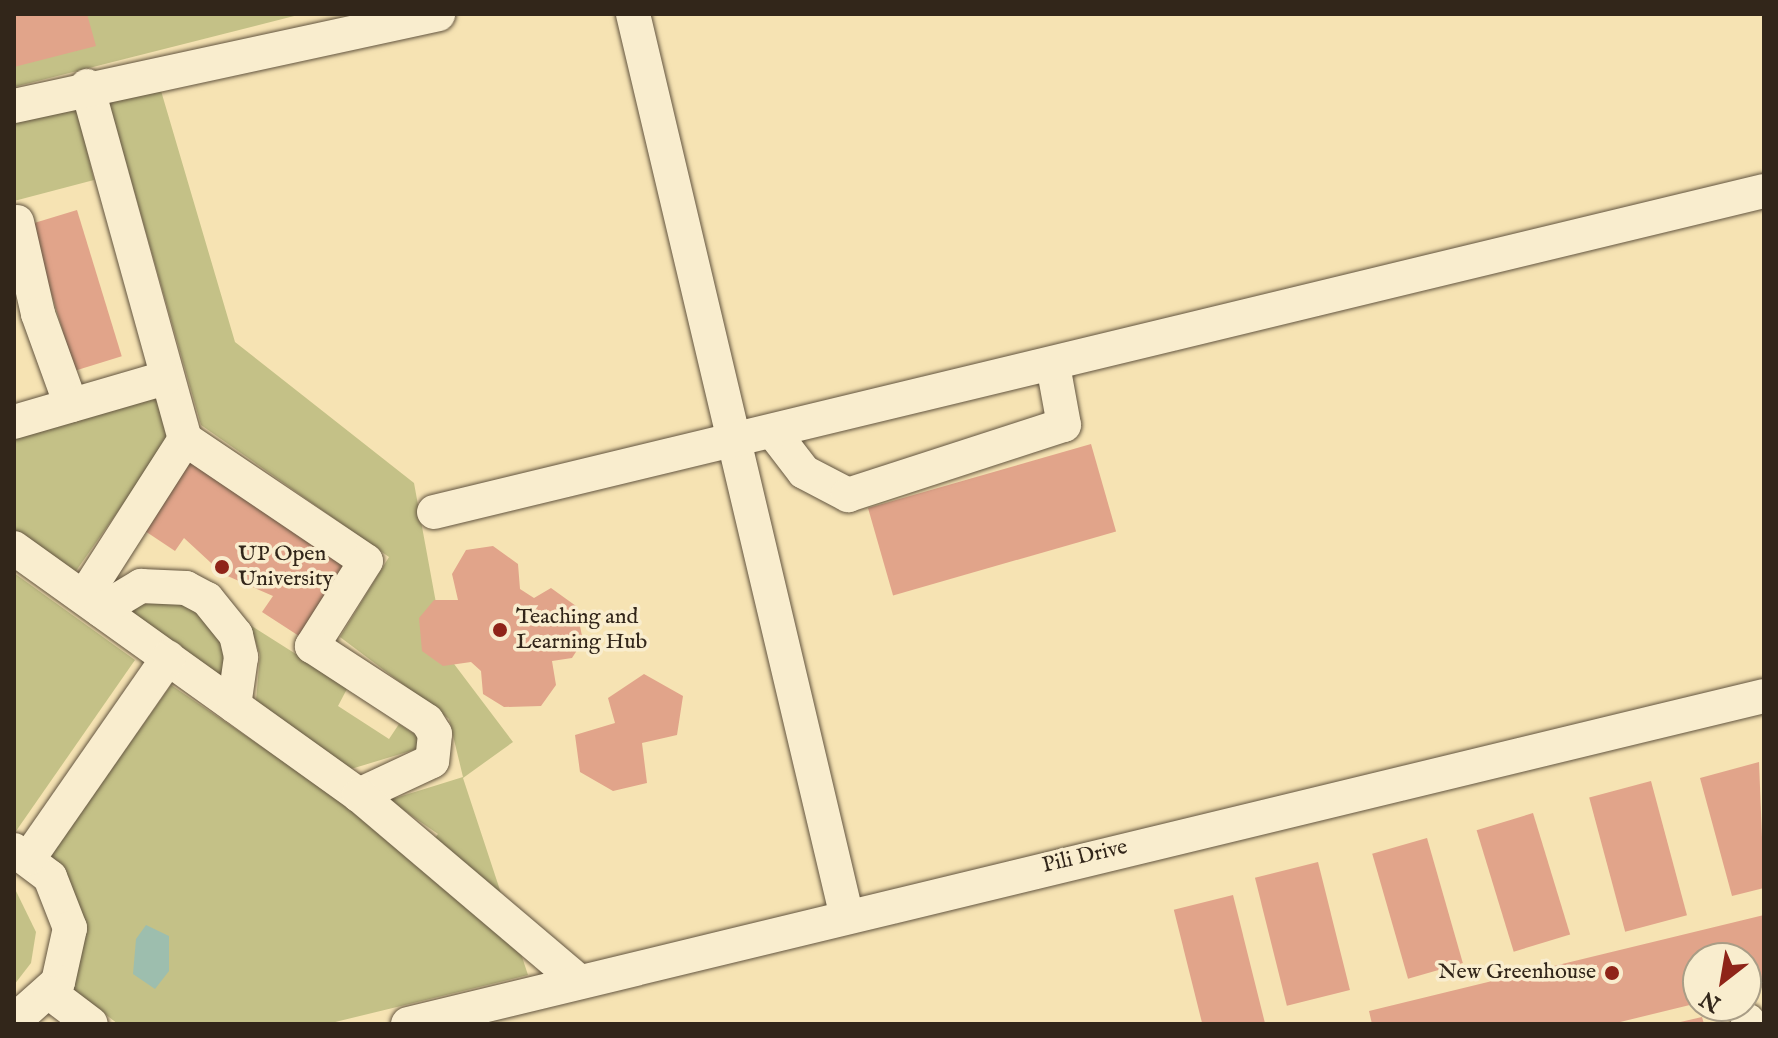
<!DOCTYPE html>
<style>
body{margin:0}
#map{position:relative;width:1778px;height:1038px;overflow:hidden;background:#f6e3b3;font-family:"IM FELL English",serif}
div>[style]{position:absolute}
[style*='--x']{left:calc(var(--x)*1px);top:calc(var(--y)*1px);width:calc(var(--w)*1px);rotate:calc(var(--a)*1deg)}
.green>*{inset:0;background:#c4c187}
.water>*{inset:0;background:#9dbeae}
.building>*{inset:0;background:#e1a48a;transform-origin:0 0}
.roads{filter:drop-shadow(0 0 2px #635540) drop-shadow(0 0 2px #635540)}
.minor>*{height:34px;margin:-17px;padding:0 17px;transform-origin:17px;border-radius:17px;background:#f9edce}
.dots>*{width:22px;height:22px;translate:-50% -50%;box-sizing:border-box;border:4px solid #f9edce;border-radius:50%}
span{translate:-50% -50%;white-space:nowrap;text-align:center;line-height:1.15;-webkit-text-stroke:7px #f9edce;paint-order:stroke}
.poi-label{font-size:22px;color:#32261a}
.left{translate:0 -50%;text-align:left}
.right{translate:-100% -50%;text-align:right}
.street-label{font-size:22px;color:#32261a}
.frame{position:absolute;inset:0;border:16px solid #32261a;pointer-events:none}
.north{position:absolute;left:1682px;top:942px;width:80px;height:80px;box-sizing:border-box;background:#f9edce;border:2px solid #a99d86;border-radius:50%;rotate:211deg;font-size:22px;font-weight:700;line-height:32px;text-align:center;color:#32261a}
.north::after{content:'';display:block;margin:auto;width:28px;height:36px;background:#8f2418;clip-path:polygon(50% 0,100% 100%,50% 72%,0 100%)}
</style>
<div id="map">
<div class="green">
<i style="clip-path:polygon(14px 14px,302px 14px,14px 87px)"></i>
<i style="clip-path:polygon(159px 84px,235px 342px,414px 483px,445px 652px,513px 742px,463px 778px,528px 975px,327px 1024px,118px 1024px,70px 987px,49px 858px,171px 685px,421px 855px,438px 834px,389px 800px,463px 777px,449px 719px,340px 637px,389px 557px,201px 425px,107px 96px)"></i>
<i style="clip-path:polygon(76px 103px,94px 180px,14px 201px,14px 116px)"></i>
<i style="clip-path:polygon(159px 394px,171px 436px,71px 578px,14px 537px,14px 438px)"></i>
<i style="clip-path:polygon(14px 573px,135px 660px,14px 834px)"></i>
<i style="clip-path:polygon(181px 598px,221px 631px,227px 680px,124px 607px)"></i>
<i style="clip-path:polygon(250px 625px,348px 687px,338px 706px,389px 739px,399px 724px,419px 737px,417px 749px,351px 769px,256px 701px,260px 655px)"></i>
<i style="clip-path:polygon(14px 887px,36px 932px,31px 963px,14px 985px)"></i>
</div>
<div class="water">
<i style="clip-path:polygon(146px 925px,169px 936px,169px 971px,155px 989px,133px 974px,136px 939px)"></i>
</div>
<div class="building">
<i style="clip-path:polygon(14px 14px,87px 14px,96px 46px,14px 67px)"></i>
<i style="left:77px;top:210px;width:153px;height:49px;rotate:73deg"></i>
<i style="left:1091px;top:444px;width:91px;height:232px;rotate:74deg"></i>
<i style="clip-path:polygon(188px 459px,347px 565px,299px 636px,262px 612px,273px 596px,223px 574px,184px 538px,175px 551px,142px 529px)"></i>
<i style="clip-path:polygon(493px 546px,518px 564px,520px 589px,534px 598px,551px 588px,576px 606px,583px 641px,572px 658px,552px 661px,556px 685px,541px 706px,504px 707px,483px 694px,481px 671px,471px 662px,443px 666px,422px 651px,419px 618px,434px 600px,458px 600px,452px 574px,466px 550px)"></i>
<i style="clip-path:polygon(644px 674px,683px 696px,677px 735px,642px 743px,647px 783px,613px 791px,580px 772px,575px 735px,615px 723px,608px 698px)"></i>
<i style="clip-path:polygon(1759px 762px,1764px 888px,1732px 896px,1700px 778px)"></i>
<i style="left:1651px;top:781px;width:139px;height:64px;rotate:75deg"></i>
<i style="left:1533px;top:813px;width:127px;height:59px;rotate:73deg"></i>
<i style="left:1427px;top:838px;width:130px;height:57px;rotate:74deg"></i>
<i style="left:1318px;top:862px;width:132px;height:65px;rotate:76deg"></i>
<i style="left:1233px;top:895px;width:133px;height:61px;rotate:76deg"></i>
<i style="clip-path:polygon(1764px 915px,1764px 987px,1746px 992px,1746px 958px,1698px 958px,1698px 1003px,1612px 1024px,1372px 1024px,1369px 1011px)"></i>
<i style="clip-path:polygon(1702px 1017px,1704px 1024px,1677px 1024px,1676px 1023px)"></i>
</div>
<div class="roads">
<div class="minor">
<i style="--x:633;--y:14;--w:924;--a:76.67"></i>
<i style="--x:87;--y:86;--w:366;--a:74.5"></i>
<i style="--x:185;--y:439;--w:218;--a:34"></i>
<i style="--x:366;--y:561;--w:101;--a:122.4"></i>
<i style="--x:312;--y:646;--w:137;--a:33.1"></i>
<i style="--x:427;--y:721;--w:15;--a:58"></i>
<i style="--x:435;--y:734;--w:27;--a:96"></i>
<i style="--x:432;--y:761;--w:81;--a:155"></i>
<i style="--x:14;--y:106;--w:434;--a:-12.2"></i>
<i style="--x:17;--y:222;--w:94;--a:77.1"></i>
<i style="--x:38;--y:314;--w:97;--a:70.1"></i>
<i style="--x:14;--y:422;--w:157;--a:-16.2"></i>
<i style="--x:774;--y:433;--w:49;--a:52.4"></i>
<i style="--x:804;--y:472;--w:50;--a:27.6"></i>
<i style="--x:848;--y:495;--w:227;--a:-18"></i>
<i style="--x:1064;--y:425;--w:61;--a:-100.4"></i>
<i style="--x:434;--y:512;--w:1368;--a:-13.57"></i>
<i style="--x:14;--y:548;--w:424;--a:35.6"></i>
<i style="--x:359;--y:795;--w:286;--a:40.3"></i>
<i style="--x:84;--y:597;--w:188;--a:-57.4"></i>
<i style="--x:101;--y:610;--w:47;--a:-31"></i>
<i style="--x:141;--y:586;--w:45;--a:2.5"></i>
<i style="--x:186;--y:588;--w:24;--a:28"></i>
<i style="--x:207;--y:599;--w:46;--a:51.1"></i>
<i style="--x:236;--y:635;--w:23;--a:77"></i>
<i style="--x:241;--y:657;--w:49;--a:98.1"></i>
<i style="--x:14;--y:850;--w:45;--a:36.9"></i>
<i style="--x:50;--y:877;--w:55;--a:68.6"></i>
<i style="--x:70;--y:928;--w:55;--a:102.5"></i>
<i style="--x:58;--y:982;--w:59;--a:138.4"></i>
<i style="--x:29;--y:858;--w:244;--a:-55.2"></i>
<i style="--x:50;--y:993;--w:51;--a:37.1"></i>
<i style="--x:1748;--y:1021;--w:3;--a:72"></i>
<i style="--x:408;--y:1024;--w:1395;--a:-13.6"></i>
</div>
</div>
<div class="dots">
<i style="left:222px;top:567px;background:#8f2418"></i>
<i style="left:500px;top:630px;background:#8f2418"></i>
<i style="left:1612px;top:973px;background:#8f2418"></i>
</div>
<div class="poi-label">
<span class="left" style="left:238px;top:567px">UP Open<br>University</span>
<span class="left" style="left:516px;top:630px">Teaching and<br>Learning Hub</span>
<span class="right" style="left:1596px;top:973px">New Greenhouse</span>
</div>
<div class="street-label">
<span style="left:1085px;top:857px;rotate:-13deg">Pili Drive</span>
</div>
<div class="frame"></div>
<div class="north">N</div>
</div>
